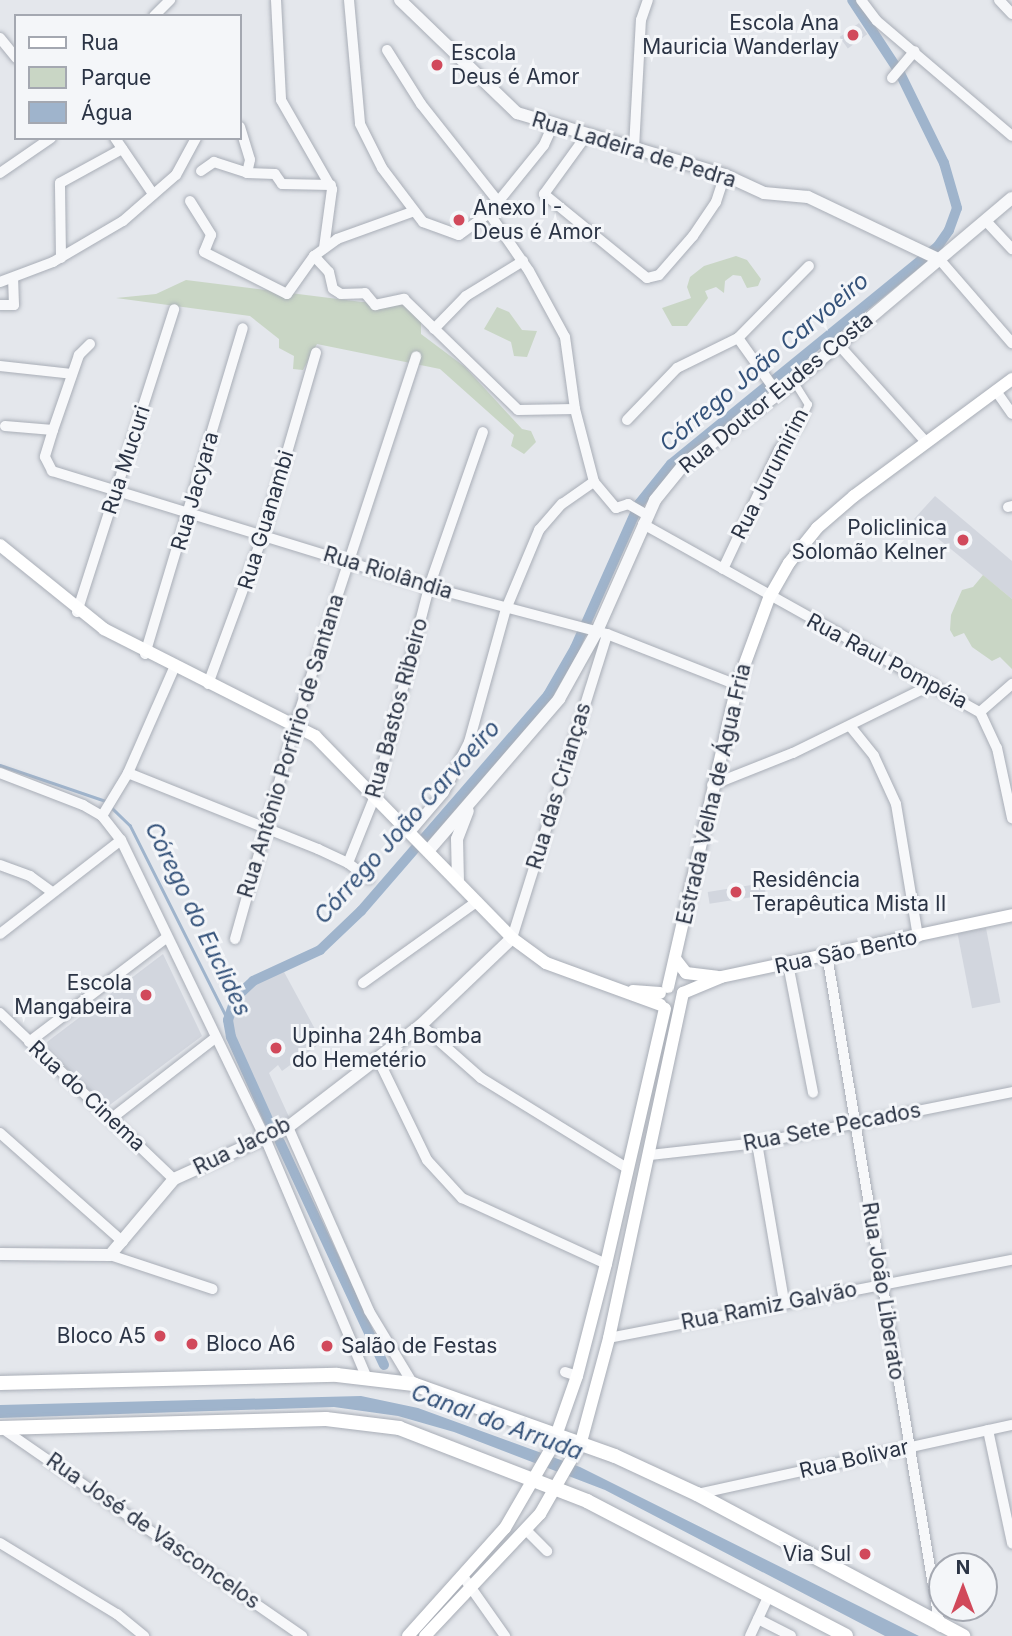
<!DOCTYPE html>
<meta charset="utf-8">
<style>
body{margin:0}
#map{position:relative;width:1012px;height:1636px;overflow:hidden;background:#e4e7ec;font-family:Inter,sans-serif}
div>[style]{position:absolute}
[style*='--x']{left:calc(var(--x)*1px);top:calc(var(--y)*1px);width:calc(var(--w)*1px);rotate:calc(var(--a)*1deg)}
.built>*{inset:0;background:#d2d6de;transform-origin:0 0}
.green>*{inset:0;background:#c9d6c5}
.water>*{inset:0;background:#9fb4cc}
.stream>*{height:2.5px;margin:-1.25px;padding:0 1.25px;transform-origin:1.25px;border-radius:1.25px;background:#9fb4cc}
.canal>*{height:10px;margin:-5px;padding:0 5px;transform-origin:5px;border-radius:5px;background:#9fb4cc}
.roads{filter:drop-shadow(0 0 2px #a9aeb7) drop-shadow(0 0 2px #a9aeb7)}
.pedestrian>*{height:7px;margin:-3.5px;padding:0 3.5px;transform-origin:3.5px;border-radius:3.5px;background:#f7f8fa}
.minor>*{height:10px;margin:-5px;padding:0 5px;transform-origin:5px;border-radius:5px;background:#f7f8fa}
.tertiary>*{height:12px;margin:-6px;padding:0 6px;transform-origin:6px;border-radius:6px;background:#f7f8fa}
.secondary>*{height:12px;margin:-6px;padding:0 6px;transform-origin:6px;border-radius:6px;background:#fff}
.primary>*{height:14px;margin:-7px;padding:0 7px;transform-origin:7px;border-radius:7px;background:#fff}
.dots>*{width:19px;height:19px;translate:-50% -50%;box-sizing:border-box;border:4px solid #f4f6f9;border-radius:50%}
span{translate:-50% -50%;white-space:nowrap;text-align:center;line-height:1.15;-webkit-text-stroke:6px #f4f6f9;paint-order:stroke}
.poi-label{font-size:21px;color:#2b3445}
.right{translate:-100% -50%;text-align:right}
.left{translate:0 -50%;text-align:left}
.street-label{font-size:21px;color:#2b3445}
.water-label{font-size:23px;color:#34527a;font-style:italic}
.legend{position:absolute;left:14px;top:14px;width:228px;height:126px;box-sizing:border-box;background:#f4f6f9;border:2px solid #a4a8b1;margin:0;padding:9px 12px;list-style:none;font-size:21px;color:#2b3445}
.legend li{display:flex;align-items:center;gap:14px;height:35px}
.legend b{width:35px;border:2px solid #a4a8b1}
.north{position:absolute;left:928px;top:1552px;width:70px;height:70px;box-sizing:border-box;background:#f4f6f9;border:2px solid #a4a8b1;border-radius:50%;rotate:0deg;font-size:19px;font-weight:700;line-height:28px;text-align:center;color:#2b3445}
.north::after{content:'';display:block;margin:auto;width:24px;height:32px;background:#d1495b;clip-path:polygon(50% 0,100% 100%,50% 72%,0 100%)}
</style>
<div id="map">
<div class="built">
<i style="left:859px;top:23px;width:14px;height:24px;rotate:54deg"></i>
<i style="clip-path:polygon(935px 496px,1012px 561px,1012px 599px,914px 519px)"></i>
<i style="left:764px;top:883px;width:12px;height:57px;rotate:81deg"></i>
<i style="left:986px;top:928px;width:76px;height:29px;rotate:79deg"></i>
<i style="clip-path:polygon(163px 954px,202px 1036px,107px 1107px,49px 1051px,47px 1042px)"></i>
<i style="clip-path:polygon(283px 970px,322px 1042px,282px 1071px,278px 1065px,269px 1073px,289px 1117px,273px 1124px,239px 1054px,231px 1017px,247px 988px)"></i>
</div>
<div class="green">
<i style="clip-path:polygon(736px 256px,747px 260px,761px 279px,758px 286px,747px 288px,741px 276px,733px 275px,725px 281px,724px 293px,716px 287px,705px 291px,708px 298px,687px 326px,672px 326px,662px 308px,691px 298px,687px 287px,690px 277px,704px 266px)"></i>
<i style="clip-path:polygon(186px 280px,362px 302px,411px 302px,421px 318px,421px 334px,465px 367px,522px 429px,531px 431px,536px 442px,524px 454px,511px 446px,514px 435px,440px 369px,317px 344px,303px 370px,293px 369px,294px 356px,279px 348px,279px 339px,250px 316px,116px 298px,156px 294px)"></i>
<i style="clip-path:polygon(497px 307px,509px 312px,522px 330px,537px 331px,527px 357px,514px 356px,511px 342px,484px 329px)"></i>
<i style="clip-path:polygon(983px 575px,1012px 599px,1012px 669px,1000px 657px,992px 661px,972px 647px,964px 633px,954px 637px,950px 630px,951px 615px,962px 590px,973px 587px)"></i>
</div>
<div class="water">
<i style="clip-path:polygon(361px 1396px,418px 1408px,580px 1467px,919px 1636px,885px 1636px,605px 1490px,454px 1432px,398px 1416px,334px 1407px,0 1418px,0 1405px)"></i>
</div>
<div class="stream">
<i style="--x:0;--y:765;--w:112;--a:18.8"></i>
<i style="--x:110;--y:806;--w:28;--a:44"></i>
<i style="--x:130;--y:825;--w:218;--a:63.3"></i>
</div>
<div class="canal">
<i style="--x:271;--y:1126;--w:98;--a:-114.2"></i>
<i style="--x:231;--y:1037;--w:17;--a:-100"></i>
<i style="--x:228;--y:1020;--w:24;--a:-71"></i>
<i style="--x:236;--y:997;--w:23;--a:-43"></i>
<i style="--x:253;--y:981;--w:74;--a:-24.8"></i>
<i style="--x:320;--y:950;--w:57;--a:-43.6"></i>
<i style="--x:361;--y:911;--w:286;--a:-49.1"></i>
<i style="--x:548;--y:695;--w:54;--a:-60.1"></i>
<i style="--x:575;--y:648;--w:158;--a:-66"></i>
<i style="--x:639;--y:504;--w:51;--a:-51.3"></i>
<i style="--x:671;--y:464;--w:345;--a:-39.2"></i>
<i style="--x:938;--y:246;--w:19;--a:-55"></i>
<i style="--x:949;--y:230;--w:23;--a:-70"></i>
<i style="--x:957;--y:208;--w:47;--a:-106.1"></i>
<i style="--x:944;--y:163;--w:100;--a:-116.1"></i>
<i style="--x:900;--y:73;--w:87;--a:-123.3"></i>
<i style="--x:280;--y:1142;--w:246;--a:65"></i>
</div>
<div class="roads">
<div class="pedestrian">
<i style="--x:794;--y:382;--w:26;--a:58"></i>
<i style="--x:808;--y:404;--w:20;--a:114"></i>
</div>
<div class="minor">
<i style="--x:276;--y:0;--w:100;--a:87.1"></i>
<i style="--x:281;--y:100;--w:103;--a:60.2"></i>
<i style="--x:332;--y:189;--w:60;--a:97.7"></i>
<i style="--x:349;--y:0;--w:124;--a:84.9"></i>
<i style="--x:360;--y:124;--w:49;--a:63.4"></i>
<i style="--x:382;--y:168;--w:68;--a:52.8"></i>
<i style="--x:423;--y:222;--w:38;--a:20"></i>
<i style="--x:459;--y:235;--w:37;--a:-36"></i>
<i style="--x:489;--y:213;--w:87;--a:-51"></i>
<i style="--x:544;--y:145;--w:22;--a:-66"></i>
<i style="--x:861;--y:0;--w:26;--a:53"></i>
<i style="--x:877;--y:21;--w:177;--a:40.4"></i>
<i style="--x:999;--y:0;--w:19;--a:47"></i>
<i style="--x:154;--y:16;--w:23;--a:-45"></i>
<i style="--x:0;--y:38;--w:26;--a:51"></i>
<i style="--x:387;--y:50;--w:64;--a:57.8"></i>
<i style="--x:421;--y:104;--w:127;--a:51.7"></i>
<i style="--x:892;--y:78;--w:35;--a:-50"></i>
<i style="--x:240;--y:127;--w:34;--a:73"></i>
<i style="--x:250;--y:160;--w:13;--a:103"></i>
<i style="--x:586;--y:136;--w:72;--a:125.9"></i>
<i style="--x:544;--y:194;--w:133;--a:39.2"></i>
<i style="--x:647;--y:278;--w:12;--a:-14"></i>
<i style="--x:659;--y:275;--w:52;--a:-48.9"></i>
<i style="--x:693;--y:236;--w:41;--a:-55.9"></i>
<i style="--x:716;--y:202;--w:28;--a:-72"></i>
<i style="--x:115;--y:138;--w:68;--a:55.8"></i>
<i style="--x:634;--y:148;--w:128;--a:-86.9"></i>
<i style="--x:641;--y:20;--w:21;--a:-71"></i>
<i style="--x:201;--y:171;--w:16;--a:-35"></i>
<i style="--x:214;--y:162;--w:35;--a:18"></i>
<i style="--x:247;--y:173;--w:28;--a:2"></i>
<i style="--x:275;--y:174;--w:12;--a:55"></i>
<i style="--x:282;--y:184;--w:49;--a:1.2"></i>
<i style="--x:0;--y:173;--w:62;--a:-34.5"></i>
<i style="--x:190;--y:201;--w:40;--a:58"></i>
<i style="--x:211;--y:235;--w:18;--a:112"></i>
<i style="--x:204;--y:252;--w:93;--a:26.8"></i>
<i style="--x:287;--y:294;--w:47;--a:-54.6"></i>
<i style="--x:314;--y:256;--w:29;--a:-36"></i>
<i style="--x:337;--y:239;--w:80;--a:-19.8"></i>
<i style="--x:489;--y:213;--w:70;--a:55.4"></i>
<i style="--x:529;--y:271;--w:75;--a:61.4"></i>
<i style="--x:565;--y:337;--w:73;--a:82.1"></i>
<i style="--x:575;--y:409;--w:75;--a:75.4"></i>
<i style="--x:594;--y:482;--w:34;--a:50"></i>
<i style="--x:616;--y:508;--w:13;--a:-18"></i>
<i style="--x:628;--y:504;--w:22;--a:30"></i>
<i style="--x:985;--y:220;--w:40;--a:47"></i>
<i style="--x:314;--y:256;--w:22;--a:47"></i>
<i style="--x:329;--y:272;--w:17;--a:77"></i>
<i style="--x:333;--y:289;--w:9;--a:32"></i>
<i style="--x:341;--y:294;--w:24;--a:-2"></i>
<i style="--x:365;--y:293;--w:16;--a:50"></i>
<i style="--x:375;--y:305;--w:30;--a:-12"></i>
<i style="--x:404;--y:299;--w:159;--a:44.2"></i>
<i style="--x:518;--y:410;--w:57;--a:-1"></i>
<i style="--x:61;--y:258;--w:75;--a:-90.8"></i>
<i style="--x:60;--y:183;--w:71;--a:-28.7"></i>
<i style="--x:940;--y:260;--w:110;--a:49.1"></i>
<i style="--x:0;--y:282;--w:57;--a:-20.7"></i>
<i style="--x:53;--y:262;--w:81;--a:-30.4"></i>
<i style="--x:123;--y:221;--w:70;--a:-41"></i>
<i style="--x:176;--y:175;--w:42;--a:-61.6"></i>
<i style="--x:0;--y:305;--w:14;--a:0"></i>
<i style="--x:14;--y:305;--w:25;--a:-92"></i>
<i style="--x:434;--y:329;--w:46;--a:-45.9"></i>
<i style="--x:466;--y:296;--w:67;--a:-31.6"></i>
<i style="--x:738;--y:338;--w:69;--a:54.5"></i>
<i style="--x:90;--y:344;--w:16;--a:135"></i>
<i style="--x:79;--y:355;--w:79;--a:109.1"></i>
<i style="--x:53;--y:430;--w:28;--a:107"></i>
<i style="--x:45;--y:457;--w:16;--a:63"></i>
<i style="--x:52;--y:471;--w:394;--a:17.1"></i>
<i style="--x:429;--y:587;--w:184;--a:14.8"></i>
<i style="--x:607;--y:634;--w:140;--a:21.4"></i>
<i style="--x:838;--y:344;--w:130;--a:48.1"></i>
<i style="--x:0;--y:366;--w:72;--a:6.3"></i>
<i style="--x:996;--y:391;--w:28;--a:55"></i>
<i style="--x:627;--y:420;--w:72;--a:-46.1"></i>
<i style="--x:677;--y:368;--w:68;--a:-26.2"></i>
<i style="--x:738;--y:338;--w:101;--a:-45.4"></i>
<i style="--x:5;--y:426;--w:48;--a:4.8"></i>
<i style="--x:1008;--y:507;--w:4;--a:-14"></i>
<i style="--x:643;--y:524;--w:386;--a:29.2"></i>
<i style="--x:980;--y:712;--w:40;--a:65"></i>
<i style="--x:997;--y:748;--w:72;--a:77.9"></i>
<i style="--x:723;--y:569;--w:132;--a:-64.8"></i>
<i style="--x:779;--y:450;--w:35;--a:-53"></i>
<i style="--x:77;--y:612;--w:318;--a:-72.2"></i>
<i style="--x:145;--y:654;--w:340;--a:-73.3"></i>
<i style="--x:208;--y:684;--w:159;--a:-69.7"></i>
<i style="--x:263;--y:535;--w:190;--a:-73.8"></i>
<i style="--x:980;--y:712;--w:43;--a:-41.2"></i>
<i style="--x:850;--y:726;--w:38;--a:51"></i>
<i style="--x:874;--y:756;--w:53;--a:65.4"></i>
<i style="--x:896;--y:804;--w:135;--a:80.6"></i>
<i style="--x:0;--y:773;--w:89;--a:21.1"></i>
<i style="--x:83;--y:805;--w:22;--a:30"></i>
<i style="--x:102;--y:816;--w:31;--a:52"></i>
<i style="--x:121;--y:840;--w:331;--a:64.2"></i>
<i style="--x:265;--y:1138;--w:259;--a:67"></i>
<i style="--x:128;--y:773;--w:205;--a:21.8"></i>
<i style="--x:318;--y:849;--w:33;--a:25"></i>
<i style="--x:348;--y:863;--w:26;--a:37"></i>
<i style="--x:712;--y:785;--w:87;--a:-21.6"></i>
<i style="--x:793;--y:753;--w:156;--a:-26.2"></i>
<i style="--x:102;--y:816;--w:50;--a:-58.8"></i>
<i style="--x:128;--y:773;--w:115;--a:-66.3"></i>
<i style="--x:410;--y:832;--w:52;--a:-49.6"></i>
<i style="--x:444;--y:792;--w:56;--a:-63.4"></i>
<i style="--x:469;--y:742;--w:138;--a:-74.5"></i>
<i style="--x:506;--y:609;--w:86;--a:-67.3"></i>
<i style="--x:539;--y:530;--w:35;--a:-49"></i>
<i style="--x:562;--y:504;--w:39;--a:-35"></i>
<i style="--x:348;--y:863;--w:72;--a:-68.1"></i>
<i style="--x:375;--y:796;--w:216;--a:-75.5"></i>
<i style="--x:429;--y:587;--w:164;--a:-70.8"></i>
<i style="--x:0;--y:865;--w:32;--a:20"></i>
<i style="--x:30;--y:876;--w:26;--a:36"></i>
<i style="--x:0;--y:934;--w:153;--a:-37.8"></i>
<i style="--x:512;--y:938;--w:318;--a:-72.6"></i>
<i style="--x:235;--y:939;--w:222;--a:-74.3"></i>
<i style="--x:295;--y:725;--w:388;--a:-71.8"></i>
<i style="--x:827;--y:955;--w:681;--a:80.45"></i>
<i style="--x:788;--y:964;--w:131;--a:79"></i>
<i style="--x:363;--y:983;--w:139;--a:-35.6"></i>
<i style="--x:0;--y:1013;--w:240;--a:43.7"></i>
<i style="--x:421;--y:1025;--w:80;--a:41.5"></i>
<i style="--x:481;--y:1078;--w:169;--a:31.7"></i>
<i style="--x:29;--y:1042;--w:172;--a:-37.2"></i>
<i style="--x:378;--y:1059;--w:112;--a:64.1"></i>
<i style="--x:427;--y:1160;--w:52;--a:47.4"></i>
<i style="--x:462;--y:1198;--w:158;--a:24.6"></i>
<i style="--x:112;--y:1118;--w:130;--a:-37.8"></i>
<i style="--x:288;--y:1127;--w:201;--a:66.2"></i>
<i style="--x:369;--y:1311;--w:85;--a:58.9"></i>
<i style="--x:0;--y:1133;--w:164;--a:41.5"></i>
<i style="--x:757;--y:1143;--w:160;--a:80.3"></i>
<i style="--x:650;--y:1155;--w:108;--a:-6.4"></i>
<i style="--x:757;--y:1143;--w:260;--a:-11.3"></i>
<i style="--x:110;--y:1255;--w:108;--a:18.4"></i>
<i style="--x:609;--y:1338;--w:410;--a:-11"></i>
<i style="--x:565;--y:1372;--w:13;--a:18"></i>
<i style="--x:3;--y:1429;--w:364;--a:34.7"></i>
<i style="--x:988;--y:1430;--w:116;--a:78"></i>
<i style="--x:697;--y:1494;--w:322;--a:-12.4"></i>
<i style="--x:526;--y:1530;--w:30;--a:45"></i>
<i style="--x:0;--y:1543;--w:137;--a:31.3"></i>
<i style="--x:117;--y:1614;--w:35;--a:39"></i>
<i style="--x:462;--y:1575;--w:75;--a:54.8"></i>
<i style="--x:758;--y:1619;--w:37;--a:27"></i>
<i style="--x:750;--y:1636;--w:45;--a:-65.1"></i>
</div>
<div class="tertiary">
<i style="--x:400;--y:0;--w:163;--a:44"></i>
<i style="--x:517;--y:113;--w:217;--a:16.6"></i>
<i style="--x:725;--y:175;--w:43;--a:24.8"></i>
<i style="--x:764;--y:193;--w:44;--a:5.2"></i>
<i style="--x:808;--y:197;--w:146;--a:25.5"></i>
<i style="--x:428;--y:851;--w:201;--a:-49.2"></i>
<i style="--x:559;--y:699;--w:78;--a:-60.8"></i>
<i style="--x:597;--y:631;--w:143;--a:-66.1"></i>
<i style="--x:655;--y:500;--w:48;--a:-51"></i>
<i style="--x:685;--y:463;--w:136;--a:-36.6"></i>
<i style="--x:794;--y:382;--w:285;--a:-40.2"></i>
<i style="--x:458;--y:882;--w:43;--a:-91.3"></i>
<i style="--x:457;--y:839;--w:30;--a:-69"></i>
<i style="--x:0;--y:1254;--w:110;--a:0.5"></i>
<i style="--x:110;--y:1255;--w:99;--a:-49.9"></i>
<i style="--x:174;--y:1179;--w:125;--a:-24.5"></i>
<i style="--x:288;--y:1127;--w:168;--a:-37.5"></i>
<i style="--x:421;--y:1025;--w:126;--a:-43.7"></i>
</div>
<div class="secondary">
<i style="--x:0;--y:545;--w:134;--a:38.9"></i>
<i style="--x:104;--y:629;--w:237;--a:26.9"></i>
<i style="--x:315;--y:736;--w:282;--a:45.7"></i>
<i style="--x:512;--y:938;--w:42;--a:36.3"></i>
<i style="--x:546;--y:963;--w:122;--a:20.1"></i>
<i style="--x:676;--y:960;--w:16;--a:52"></i>
<i style="--x:686;--y:973;--w:31;--a:7"></i>
<i style="--x:668;--y:987;--w:310;--a:-77.1"></i>
<i style="--x:737;--y:685;--w:93;--a:-69.8"></i>
<i style="--x:769;--y:598;--w:40;--a:-60.3"></i>
<i style="--x:789;--y:563;--w:45;--a:-51.3"></i>
<i style="--x:817;--y:528;--w:49;--a:-40.9"></i>
<i style="--x:854;--y:496;--w:197;--a:-36.5"></i>
<i style="--x:633;--y:991;--w:27;--a:4"></i>
<i style="--x:683;--y:993;--w:41;--a:-22.8"></i>
<i style="--x:721;--y:977;--w:298;--a:-12"></i>
<i style="--x:408;--y:1636;--w:145;--a:-48.1"></i>
<i style="--x:505;--y:1528;--w:94;--a:-59.9"></i>
<i style="--x:552;--y:1447;--w:75;--a:-70.6"></i>
<i style="--x:577;--y:1376;--w:116;--a:-75.5"></i>
<i style="--x:606;--y:1264;--w:262;--a:-77"></i>
<i style="--x:425;--y:1636;--w:168;--a:-46.7"></i>
<i style="--x:540;--y:1514;--w:83;--a:-60.3"></i>
<i style="--x:581;--y:1442;--w:108;--a:-74.9"></i>
<i style="--x:609;--y:1338;--w:353;--a:-77.9"></i>
</div>
<div class="primary">
<i style="--x:0;--y:1383;--w:337;--a:-1.4"></i>
<i style="--x:337;--y:1375;--w:77;--a:6.8"></i>
<i style="--x:413;--y:1384;--w:214;--a:19.6"></i>
<i style="--x:615;--y:1456;--w:90;--a:24.9"></i>
<i style="--x:697;--y:1494;--w:302;--a:28.1"></i>
<i style="--x:0;--y:1428;--w:326;--a:-1.6"></i>
<i style="--x:326;--y:1419;--w:74;--a:7"></i>
<i style="--x:399;--y:1428;--w:202;--a:21.2"></i>
<i style="--x:587;--y:1501;--w:292;--a:27.5"></i>
</div>
</div>
<div class="dots">
<i style="left:853px;top:35px;background:#d1495b"></i>
<i style="left:437px;top:65px;background:#d1495b"></i>
<i style="left:459px;top:220px;background:#d1495b"></i>
<i style="left:963px;top:540px;background:#d1495b"></i>
<i style="left:736px;top:892px;background:#d1495b"></i>
<i style="left:146px;top:995px;background:#d1495b"></i>
<i style="left:276px;top:1048px;background:#d1495b"></i>
<i style="left:160px;top:1336px;background:#d1495b"></i>
<i style="left:192px;top:1344px;background:#d1495b"></i>
<i style="left:327px;top:1346px;background:#d1495b"></i>
<i style="left:865px;top:1554px;background:#d1495b"></i>
</div>
<div class="poi-label">
<span class="right" style="left:839px;top:35px">Escola Ana<br>Mauricia Wanderlay</span>
<span class="left" style="left:451px;top:65px">Escola<br>Deus é Amor</span>
<span class="left" style="left:473px;top:220px">Anexo I -<br>Deus é Amor</span>
<span class="right" style="left:947px;top:540px">Policlinica<br>Solomão Kelner</span>
<span class="left" style="left:752px;top:892px">Residência<br>Terapêutica Mista II</span>
<span class="right" style="left:132px;top:995px">Escola<br>Mangabeira</span>
<span class="left" style="left:292px;top:1048px">Upinha 24h Bomba<br>do Hemetério</span>
<span class="right" style="left:146px;top:1336px">Bloco A5</span>
<span class="left" style="left:206px;top:1344px">Bloco A6</span>
<span class="left" style="left:341px;top:1346px">Salão de Festas</span>
<span class="right" style="left:851px;top:1554px">Via Sul</span>
</div>
<div class="street-label">
<span style="left:634px;top:150px;rotate:17deg">Rua Ladeira de Pedra</span>
<span style="left:776px;top:393px;rotate:-39deg">Rua Doutor Eudes Costa</span>
<span style="left:126px;top:460px;rotate:-72deg">Rua Mucuri</span>
<span style="left:770px;top:474px;rotate:-63deg">Rua Jurumirim</span>
<span style="left:195px;top:491px;rotate:-74deg">Rua Jacyara</span>
<span style="left:266px;top:520px;rotate:-73deg">Rua Guanambi</span>
<span style="left:388px;top:573px;rotate:17deg">Rua Riolândia</span>
<span style="left:887px;top:661px;rotate:28deg">Rua Raul Pompéia</span>
<span style="left:397px;top:708px;rotate:-75deg">Rua Bastos Ribeiro</span>
<span style="left:291px;top:746px;rotate:-73deg">Rua Antônio Porfirio de Santana</span>
<span style="left:559px;top:786px;rotate:-73deg">Rua das Crianças</span>
<span style="left:714px;top:794px;rotate:-77deg">Estrada Velha de Água Fria</span>
<span style="left:846px;top:952px;rotate:-12deg">Rua São Bento</span>
<span style="left:87px;top:1096px;rotate:43deg">Rua do Cinema</span>
<span style="left:832px;top:1127px;rotate:-11deg">Rua Sete Pecados</span>
<span style="left:242px;top:1146px;rotate:-26deg">Rua Jacob</span>
<span style="left:883px;top:1291px;rotate:81deg">Rua João Liberato</span>
<span style="left:769px;top:1306px;rotate:-11deg">Rua Ramiz Galvão</span>
<span style="left:854px;top:1459px;rotate:-13deg">Rua Bolivar</span>
<span style="left:153px;top:1531px;rotate:35deg">Rua José de Vasconcelos</span>
</div>
<div class="water-label">
<span style="left:764px;top:362px;rotate:-40deg">Córrego João Carvoeiro</span>
<span style="left:407px;top:822px;rotate:-48deg">Córrego João Carvoeiro</span>
<span style="left:198px;top:919px;rotate:64deg">Córego do Euclides</span>
<span style="left:497px;top:1422px;rotate:20deg">Canal do Arruda</span>
</div>
<ul class="legend">
<li><b style="height:9px;background:#fff"></b>Rua</li>
<li><b style="height:19px;background:#c9d6c5"></b>Parque</li>
<li><b style="height:19px;background:#9fb4cc"></b>Água</li>
</ul>
<div class="north">N</div>
</div>
